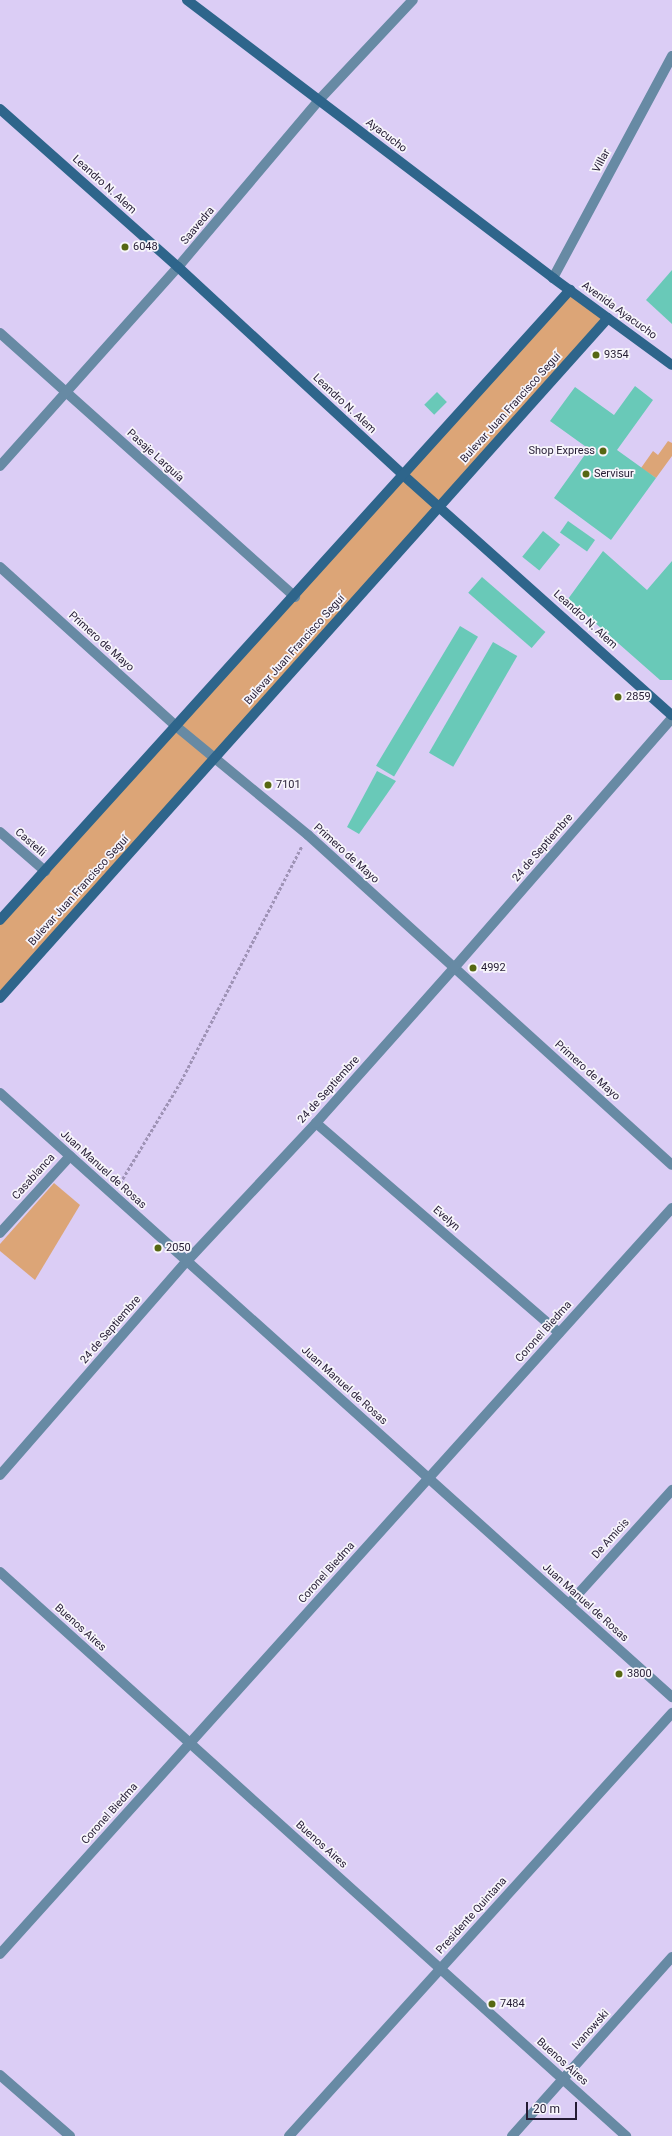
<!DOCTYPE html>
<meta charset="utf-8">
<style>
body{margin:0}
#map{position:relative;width:672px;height:2136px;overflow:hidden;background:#dbcdf5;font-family:Roboto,sans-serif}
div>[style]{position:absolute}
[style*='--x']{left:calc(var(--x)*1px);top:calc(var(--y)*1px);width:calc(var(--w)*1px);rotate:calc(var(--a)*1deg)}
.green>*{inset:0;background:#dca577}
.building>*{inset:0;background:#69c9b8;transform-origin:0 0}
.path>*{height:2.5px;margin-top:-1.25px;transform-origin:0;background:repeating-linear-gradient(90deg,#9f93b6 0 3px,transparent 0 5px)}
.street>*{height:10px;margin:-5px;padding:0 5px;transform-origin:5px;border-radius:5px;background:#678aa4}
.secondary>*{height:10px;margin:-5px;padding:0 5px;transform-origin:5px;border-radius:5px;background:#2e658b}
.dots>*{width:11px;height:11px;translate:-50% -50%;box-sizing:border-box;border:2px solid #f7f5fb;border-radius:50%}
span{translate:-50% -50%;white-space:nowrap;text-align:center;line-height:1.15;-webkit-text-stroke:3.5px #f7f5fb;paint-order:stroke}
.street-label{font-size:11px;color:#251c34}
.poi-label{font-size:11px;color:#251c34}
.left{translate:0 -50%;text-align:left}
.right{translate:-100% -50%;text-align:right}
.scale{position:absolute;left:526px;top:2102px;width:51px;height:18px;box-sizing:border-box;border:2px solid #251c34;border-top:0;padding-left:5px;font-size:12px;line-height:14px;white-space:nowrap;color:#251c34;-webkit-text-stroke:3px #f7f5fb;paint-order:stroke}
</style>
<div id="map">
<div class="green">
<i style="clip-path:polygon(570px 290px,608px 318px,0 998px,0 920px)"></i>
<i style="clip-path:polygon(668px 441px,672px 443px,672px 456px,656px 478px,641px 468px,653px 451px,658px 455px)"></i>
<i style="clip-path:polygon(54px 1183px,80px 1205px,35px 1280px,0 1251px,0 1244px)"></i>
</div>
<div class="building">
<i style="clip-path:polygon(672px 270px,672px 324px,646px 300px)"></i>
<i style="clip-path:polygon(635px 386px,653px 400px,617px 450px,656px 478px,611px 540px,554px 498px,589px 449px,550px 421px,575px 387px,614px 415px)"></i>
<i style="left:437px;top:392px;width:14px;height:18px;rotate:45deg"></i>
<i style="left:568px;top:521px;width:33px;height:14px;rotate:35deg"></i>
<i style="left:543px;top:531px;width:22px;height:33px;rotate:39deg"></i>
<i style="clip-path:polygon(603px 551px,647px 590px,672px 561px,672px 680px,660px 680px,568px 599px)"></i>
<i style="left:482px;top:577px;width:84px;height:21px;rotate:41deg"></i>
<i style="left:460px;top:626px;width:21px;height:163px;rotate:31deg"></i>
<i style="left:493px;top:642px;width:28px;height:128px;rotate:30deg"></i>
<i style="clip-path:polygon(377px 771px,396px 781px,359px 834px,347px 827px)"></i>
</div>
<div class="path">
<i style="--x:120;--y:1183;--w:119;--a:-59.1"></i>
<i style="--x:181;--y:1081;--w:264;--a:-62.8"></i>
</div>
<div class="street">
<i style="--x:553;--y:278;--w:252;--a:-61.8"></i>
<i style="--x:0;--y:333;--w:396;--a:41.8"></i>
<i style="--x:0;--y:466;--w:267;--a:-48.2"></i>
<i style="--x:178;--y:267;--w:219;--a:-49.8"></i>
<i style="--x:319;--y:100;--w:137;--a:-46.8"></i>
<i style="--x:0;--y:567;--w:239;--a:42.1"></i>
<i style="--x:177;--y:727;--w:170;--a:39.5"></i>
<i style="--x:308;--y:835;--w:491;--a:42.2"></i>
<i style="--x:0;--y:832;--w:60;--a:40.9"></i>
<i style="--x:0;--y:1093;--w:904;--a:41.95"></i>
<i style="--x:316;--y:1123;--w:321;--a:40.8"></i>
<i style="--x:0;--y:1233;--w:104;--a:-47.7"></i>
<i style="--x:0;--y:1475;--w:284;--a:-48.9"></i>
<i style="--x:187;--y:1261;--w:189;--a:-46.9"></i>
<i style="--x:316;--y:1123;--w:208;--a:-48.3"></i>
<i style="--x:454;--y:968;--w:332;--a:-48.9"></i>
<i style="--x:0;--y:1572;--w:843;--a:42.02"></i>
<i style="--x:569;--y:1604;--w:154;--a:-47.9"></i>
<i style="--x:0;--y:1954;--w:1004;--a:-47.99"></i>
<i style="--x:0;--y:2075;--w:93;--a:41.1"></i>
<i style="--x:289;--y:2136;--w:571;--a:-47.84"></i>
<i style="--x:512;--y:2136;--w:240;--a:-48.2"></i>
</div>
<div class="secondary">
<i style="--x:187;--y:0;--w:460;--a:37.2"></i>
<i style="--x:553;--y:278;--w:147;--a:36.2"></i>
<i style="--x:0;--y:109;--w:238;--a:41.6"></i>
<i style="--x:178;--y:267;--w:305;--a:42.7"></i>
<i style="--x:402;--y:474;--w:362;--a:41.8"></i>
<i style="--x:0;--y:920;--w:850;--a:-47.86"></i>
<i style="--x:0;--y:998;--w:912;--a:-48.2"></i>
</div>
<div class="dots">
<i style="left:125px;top:247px;background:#566712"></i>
<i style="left:596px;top:355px;background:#566712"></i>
<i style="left:603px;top:451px;background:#566712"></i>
<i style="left:586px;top:474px;background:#566712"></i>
<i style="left:618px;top:697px;background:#566712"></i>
<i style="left:268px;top:785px;background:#566712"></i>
<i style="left:473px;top:968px;background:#566712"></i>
<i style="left:158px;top:1248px;background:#566712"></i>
<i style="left:619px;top:1674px;background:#566712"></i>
<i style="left:492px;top:2004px;background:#566712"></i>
</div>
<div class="street-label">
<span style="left:386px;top:136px;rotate:37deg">Ayacucho</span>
<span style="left:602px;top:161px;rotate:-62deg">Villar</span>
<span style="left:104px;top:185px;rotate:42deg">Leandro N. Alem</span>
<span style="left:198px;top:226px;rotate:-50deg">Saavedra</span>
<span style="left:619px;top:311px;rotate:36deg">Avenida Ayacucho</span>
<span style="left:344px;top:404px;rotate:43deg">Leandro N. Alem</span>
<span style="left:511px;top:408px;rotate:-48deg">Bulevar Juan Francisco Seguí</span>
<span style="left:155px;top:456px;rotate:42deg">Pasaje Larguía</span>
<span style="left:585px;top:620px;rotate:42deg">Leandro N. Alem</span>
<span style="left:101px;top:642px;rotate:42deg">Primero de Mayo</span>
<span style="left:295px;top:650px;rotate:-48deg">Bulevar Juan Francisco Seguí</span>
<span style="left:30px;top:843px;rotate:41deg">Castelli</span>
<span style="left:543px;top:848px;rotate:-49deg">24 de Septiembre</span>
<span style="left:346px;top:854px;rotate:42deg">Primero de Mayo</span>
<span style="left:79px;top:891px;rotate:-48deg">Bulevar Juan Francisco Seguí</span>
<span style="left:587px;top:1071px;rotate:42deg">Primero de Mayo</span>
<span style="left:329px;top:1090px;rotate:-48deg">24 de Septiembre</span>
<span style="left:103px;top:1170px;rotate:42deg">Juan Manuel de Rosas</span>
<span style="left:34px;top:1177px;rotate:-48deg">Casablanca</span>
<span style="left:446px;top:1219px;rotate:41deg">Evelyn</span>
<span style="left:111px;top:1330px;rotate:-49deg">24 de Septiembre</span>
<span style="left:544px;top:1332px;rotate:-48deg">Coronel Biedma</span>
<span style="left:344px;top:1386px;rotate:42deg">Juan Manuel de Rosas</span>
<span style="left:611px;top:1539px;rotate:-48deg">De Amicis</span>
<span style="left:327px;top:1573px;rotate:-48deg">Coronel Biedma</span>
<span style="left:585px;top:1603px;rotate:42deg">Juan Manuel de Rosas</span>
<span style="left:80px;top:1628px;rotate:42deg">Buenos Aires</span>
<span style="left:110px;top:1814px;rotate:-48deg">Coronel Biedma</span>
<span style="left:321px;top:1845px;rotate:42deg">Buenos Aires</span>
<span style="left:472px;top:1916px;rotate:-48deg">Presidente Quintana</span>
<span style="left:591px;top:2030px;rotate:-48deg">Ivanowski</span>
<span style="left:562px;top:2062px;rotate:42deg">Buenos Aires</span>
</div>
<div class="poi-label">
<span class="left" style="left:133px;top:247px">6048</span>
<span class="left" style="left:604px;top:355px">9354</span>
<span class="right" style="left:595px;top:451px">Shop Express</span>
<span class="left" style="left:594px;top:474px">Servisur</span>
<span class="left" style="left:626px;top:697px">2859</span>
<span class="left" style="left:276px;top:785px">7101</span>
<span class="left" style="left:481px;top:968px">4992</span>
<span class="left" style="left:166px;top:1248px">2050</span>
<span class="left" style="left:627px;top:1674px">3800</span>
<span class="left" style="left:500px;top:2004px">7484</span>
</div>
<div class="scale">20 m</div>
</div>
